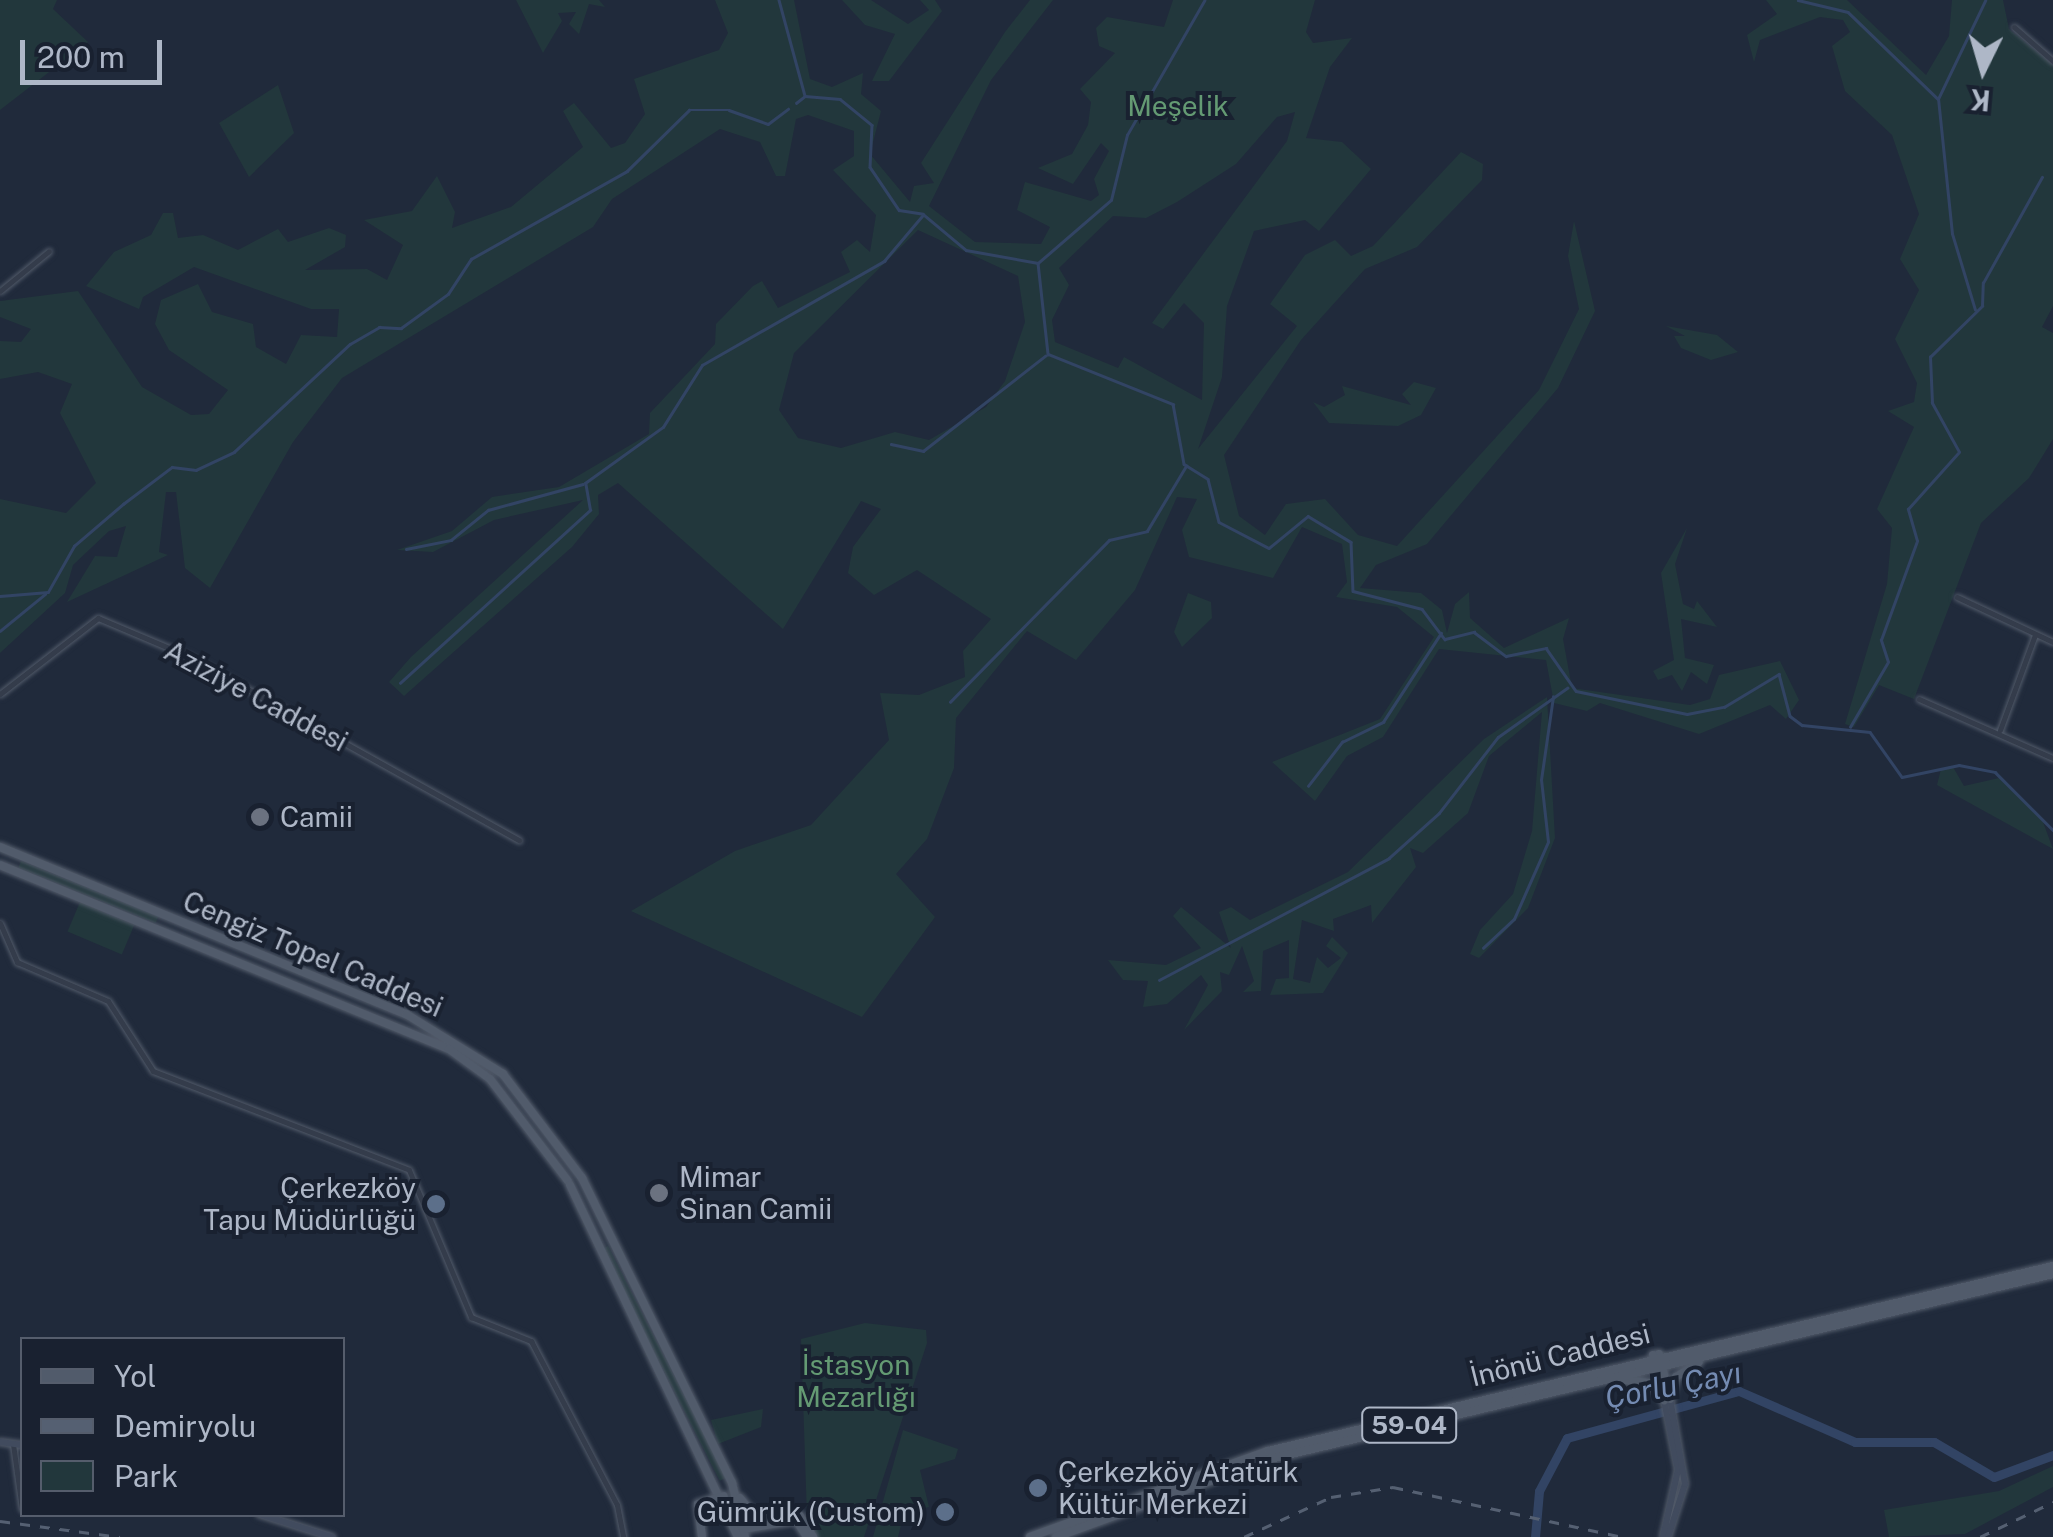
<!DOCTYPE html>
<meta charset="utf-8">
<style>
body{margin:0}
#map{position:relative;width:2053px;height:1537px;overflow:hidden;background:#202a3b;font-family:"Public Sans",sans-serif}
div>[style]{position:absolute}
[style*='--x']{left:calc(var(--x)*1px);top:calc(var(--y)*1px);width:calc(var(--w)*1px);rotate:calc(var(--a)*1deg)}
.green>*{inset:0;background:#22373c;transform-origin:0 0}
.stream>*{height:2.5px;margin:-1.25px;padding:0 1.25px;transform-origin:1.25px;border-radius:1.25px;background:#324464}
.river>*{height:9px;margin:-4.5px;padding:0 4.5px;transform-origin:4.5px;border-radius:4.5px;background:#324464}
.roads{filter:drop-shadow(0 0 2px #515a69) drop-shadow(0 0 2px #515a69)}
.tertiary>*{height:5px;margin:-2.5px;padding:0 2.5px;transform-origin:2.5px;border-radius:2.5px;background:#343c4b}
.secondary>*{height:6px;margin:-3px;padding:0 3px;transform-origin:3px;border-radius:3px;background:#414b5e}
.primary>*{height:8px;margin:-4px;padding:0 4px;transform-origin:4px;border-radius:4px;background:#515b6b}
.rail>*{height:2.5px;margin-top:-1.25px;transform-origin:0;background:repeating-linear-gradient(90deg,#556072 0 10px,transparent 0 20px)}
.dots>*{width:28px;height:28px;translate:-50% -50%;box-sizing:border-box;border:5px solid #192130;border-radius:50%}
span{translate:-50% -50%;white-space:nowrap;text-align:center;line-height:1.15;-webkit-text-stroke:8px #192130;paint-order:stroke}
.shield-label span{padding:2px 8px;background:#192130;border:2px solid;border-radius:8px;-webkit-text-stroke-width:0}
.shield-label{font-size:25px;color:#aeb7c7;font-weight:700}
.park-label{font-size:28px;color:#649a73}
.street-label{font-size:28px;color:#aeb7c7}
.poi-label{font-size:28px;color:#aeb7c7}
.left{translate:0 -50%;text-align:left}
.right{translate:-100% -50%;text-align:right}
.water-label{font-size:30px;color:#748bb2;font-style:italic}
.legend{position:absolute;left:20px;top:1337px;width:325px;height:180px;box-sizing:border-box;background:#192130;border:2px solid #555d6c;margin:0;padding:12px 18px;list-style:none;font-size:30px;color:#aeb7c7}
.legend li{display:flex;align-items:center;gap:20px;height:50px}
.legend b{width:50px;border:2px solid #555d6c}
.north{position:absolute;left:1933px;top:20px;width:100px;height:100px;-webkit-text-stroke:8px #192130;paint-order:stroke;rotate:185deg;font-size:28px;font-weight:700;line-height:40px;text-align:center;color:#aeb7c7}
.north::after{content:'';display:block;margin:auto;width:35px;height:45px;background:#aeb7c7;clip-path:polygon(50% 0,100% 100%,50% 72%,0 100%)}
.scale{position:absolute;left:20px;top:40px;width:142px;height:45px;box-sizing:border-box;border:5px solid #aeb7c7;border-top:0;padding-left:12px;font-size:30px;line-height:35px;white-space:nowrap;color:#aeb7c7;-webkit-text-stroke:8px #192130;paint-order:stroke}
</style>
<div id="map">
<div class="green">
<i style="clip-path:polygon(0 0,57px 0,53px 9px,88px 42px,0 110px)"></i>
<i style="clip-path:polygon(516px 0,599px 0,605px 7px,589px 4px,579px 34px,569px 24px,576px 12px,558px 13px,562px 21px,543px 53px)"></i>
<i style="clip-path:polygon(evenodd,715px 0,794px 0,810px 79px,832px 87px,863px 73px,861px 94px,881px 111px,870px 154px,910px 202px,914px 186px,934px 183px,921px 163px,1005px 32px,1030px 0,1053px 0,991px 80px,929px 206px,975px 242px,1041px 244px,1050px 227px,1017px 210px,1025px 182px,1091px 201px,1099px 195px,1094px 179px,1109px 151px,1101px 143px,1073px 184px,1038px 168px,1072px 154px,1088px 125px,1091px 102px,1080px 89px,1115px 53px,1099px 46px,1096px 28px,1107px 17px,1164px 27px,1173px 0,1315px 0,1306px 32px,1313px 43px,1352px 38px,1330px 67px,1306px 138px,1342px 142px,1371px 169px,1319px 231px,1305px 220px,1254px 231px,1227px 306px,1222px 377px,1198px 449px,1297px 326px,1270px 304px,1305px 255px,1335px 240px,1351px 256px,1373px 246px,1461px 152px,1483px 164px,1482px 180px,1417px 247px,1365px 269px,1301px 340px,1224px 455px,1239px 516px,1265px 535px,1286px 504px,1325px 499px,1358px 535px,1397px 546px,1539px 390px,1579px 309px,1568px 256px,1574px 221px,1595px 311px,1558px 388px,1427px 544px,1376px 565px,1360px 588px,1421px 593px,1442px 610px,1447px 633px,1455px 604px,1469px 592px,1470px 618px,1504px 648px,1569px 618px,1563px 639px,1572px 688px,1690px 705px,1710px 699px,1719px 675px,1780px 661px,1799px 700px,1786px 719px,1770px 705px,1699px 734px,1600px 703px,1587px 711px,1554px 703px,1546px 660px,1439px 649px,1383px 737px,1347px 756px,1315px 801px,1272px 762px,1380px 719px,1434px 637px,1397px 607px,1336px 597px,1347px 582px,1342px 544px,1302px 527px,1273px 578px,1189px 557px,1182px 530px,1197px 499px,1177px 497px,1135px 590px,1076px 660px,1027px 631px,956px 718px,954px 768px,927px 839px,896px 874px,935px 917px,862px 1017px,631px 911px,735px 851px,811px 825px,889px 740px,880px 693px,919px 695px,965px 677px,963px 651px,991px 619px,917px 570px,874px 595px,848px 573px,853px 547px,881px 509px,861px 501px,783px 629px,618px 483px,598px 495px,599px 514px,572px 547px,404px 696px,389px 682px,411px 657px,583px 500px,494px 520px,433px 552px,397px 550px,452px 531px,492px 497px,559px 487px,649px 434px,650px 413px,715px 344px,716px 324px,753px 286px,762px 281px,778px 308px,850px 272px,841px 252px,857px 240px,870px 252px,876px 215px,833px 170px,854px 156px,854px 131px,808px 115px,796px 119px,785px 176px,776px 176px,760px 142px,720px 129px,612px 199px,593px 227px,342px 378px,293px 442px,210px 588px,185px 568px,176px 492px,166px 492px,159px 552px,168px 555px,67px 602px,95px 556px,117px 557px,126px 526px,109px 531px,73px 565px,65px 593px,0 653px,0 499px,66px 513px,96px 483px,60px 413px,72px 384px,38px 372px,0 379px,0 341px,21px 342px,31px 329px,0 317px,0 301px,78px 291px,142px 387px,191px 415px,209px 414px,228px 390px,169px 350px,155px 324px,161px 300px,198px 284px,212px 312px,253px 324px,256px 347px,286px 364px,301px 335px,337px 337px,339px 309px,311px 309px,194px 267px,143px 297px,139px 309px,86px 286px,114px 252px,151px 235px,163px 213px,173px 213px,178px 238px,203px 235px,238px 250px,278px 229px,288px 242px,329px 228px,346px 235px,345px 247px,305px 270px,367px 269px,387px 280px,403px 245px,364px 220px,412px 211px,437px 176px,455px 212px,452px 228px,511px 207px,583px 147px,563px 111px,574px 103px,611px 148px,625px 143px,645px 114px,634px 79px,719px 50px,728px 33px,715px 0,1295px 112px,1287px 141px,1152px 323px,1163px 329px,1184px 303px,1204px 323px,1202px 400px,1124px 357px,1118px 368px,1055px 342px,1052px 320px,1069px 285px,1059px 268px,1113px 216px,1146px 218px,1177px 202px,1236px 164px,1277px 117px,1295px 112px,715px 0,918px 230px,1018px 276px,1025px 322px,1005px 381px,986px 407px,929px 440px,895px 432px,841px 448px,798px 438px,779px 410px,794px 353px,918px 230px)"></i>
<i style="clip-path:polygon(842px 0,871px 0,908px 24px,929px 10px,920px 0,935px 0,942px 11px,889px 81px,872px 81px,895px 34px,865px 25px)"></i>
<i style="clip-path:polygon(1766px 0,1847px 0,1926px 75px,1949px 36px,1952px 0,2003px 0,2009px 29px,2053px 65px,2053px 306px,2042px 327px,2053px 333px,2053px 439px,2029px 478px,1981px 523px,1914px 699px,1879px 685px,1854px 727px,1845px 724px,1887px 584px,1892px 528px,1877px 509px,1914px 427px,1888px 411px,1914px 402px,1917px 383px,1895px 339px,1919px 290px,1900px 259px,1919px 214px,1892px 135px,1845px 91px,1832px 46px,1850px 32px,1843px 20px,1820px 17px,1760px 40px,1754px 62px,1747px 35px,1777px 14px)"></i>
<i style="clip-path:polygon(278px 85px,294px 133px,249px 177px,219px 123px)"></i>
<i style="clip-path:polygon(1666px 326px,1717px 335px,1738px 352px,1711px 360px,1681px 348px,1674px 336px,1685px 336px)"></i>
<i style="clip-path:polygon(1414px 382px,1436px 388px,1421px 415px,1398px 426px,1329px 423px,1313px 402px,1324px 407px,1345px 395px,1342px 386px,1411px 405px,1402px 394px)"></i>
<i style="clip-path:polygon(1687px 528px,1675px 564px,1683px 604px,1694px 609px,1697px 601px,1717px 627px,1681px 619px,1685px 658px,1714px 665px,1707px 684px,1691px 672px,1682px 691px,1672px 675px,1658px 680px,1653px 671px,1674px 660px,1661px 573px)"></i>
<i style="clip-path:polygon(1188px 593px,1211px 602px,1212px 618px,1182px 647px,1174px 632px)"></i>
<i style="clip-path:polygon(1547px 697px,1555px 838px,1528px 908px,1479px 958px,1470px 954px,1480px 930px,1513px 894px,1532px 831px,1542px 712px,1489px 756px,1468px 813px,1423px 853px,1410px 848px,1416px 867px,1372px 923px,1371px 905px,1333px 919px,1334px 931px,1302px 920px,1293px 979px,1310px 983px,1317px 957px,1328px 968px,1341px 958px,1326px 946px,1332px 937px,1348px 953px,1323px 993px,1270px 995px,1276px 979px,1289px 978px,1289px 940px,1263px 951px,1261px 991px,1243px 992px,1254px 981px,1242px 946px,1229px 975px,1220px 972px,1222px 991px,1184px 1030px,1208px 985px,1201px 975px,1167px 1004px,1143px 1007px,1148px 981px,1123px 980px,1108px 960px,1166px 965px,1201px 948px,1173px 916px,1181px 907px,1231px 948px,1219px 912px,1231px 907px,1250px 920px,1348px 872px,1484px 739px)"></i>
<i style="clip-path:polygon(1953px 767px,1964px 786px,1999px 778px,2043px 822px,2053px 849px,1937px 785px,1941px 769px)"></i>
<i style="left:21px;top:861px;width:148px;height:7px;rotate:22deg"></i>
<i style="left:80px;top:902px;width:59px;height:32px;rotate:23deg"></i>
<i style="left:608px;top:1246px;width:260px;height:7px;rotate:63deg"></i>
<i style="clip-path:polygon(865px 1323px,926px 1330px,927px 1343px,864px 1537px,816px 1537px,807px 1517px,801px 1339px)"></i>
<i style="clip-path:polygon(763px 1409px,761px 1427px,718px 1444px,711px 1420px)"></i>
<i style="clip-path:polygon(903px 1430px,958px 1449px,955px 1459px,920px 1470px,929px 1507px,904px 1513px,898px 1537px,873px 1537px)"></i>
<i style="clip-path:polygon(2053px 1466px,2053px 1487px,1965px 1534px,1889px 1537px,1884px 1510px,1999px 1491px)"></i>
</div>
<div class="stream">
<i style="--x:779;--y:0;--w:99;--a:74.8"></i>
<i style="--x:805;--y:96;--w:35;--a:5"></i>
<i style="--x:840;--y:99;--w:41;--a:39.1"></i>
<i style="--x:872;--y:125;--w:42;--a:92.7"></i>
<i style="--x:870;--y:167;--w:52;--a:56"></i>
<i style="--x:899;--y:210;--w:24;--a:9"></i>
<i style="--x:923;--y:214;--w:56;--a:39.9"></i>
<i style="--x:966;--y:250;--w:73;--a:10.2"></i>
<i style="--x:1038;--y:263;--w:92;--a:83.7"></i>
<i style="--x:1048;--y:354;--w:135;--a:21.8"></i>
<i style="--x:1173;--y:404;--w:61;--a:79.6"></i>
<i style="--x:1184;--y:464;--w:28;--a:32"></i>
<i style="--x:1208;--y:479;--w:44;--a:75.7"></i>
<i style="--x:1219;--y:522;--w:56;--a:27.5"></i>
<i style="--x:1269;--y:548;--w:50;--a:-39.4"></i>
<i style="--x:1308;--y:516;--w:50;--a:31.2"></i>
<i style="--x:1351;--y:542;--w:49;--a:87.7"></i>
<i style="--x:1353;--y:591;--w:71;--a:14.6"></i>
<i style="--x:1422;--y:609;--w:38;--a:53"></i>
<i style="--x:1445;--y:639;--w:30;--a:-14"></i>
<i style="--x:1474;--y:632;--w:40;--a:37"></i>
<i style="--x:1506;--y:656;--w:41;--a:-11.3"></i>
<i style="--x:1546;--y:648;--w:52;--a:55.1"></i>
<i style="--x:1576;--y:691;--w:113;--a:11.7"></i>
<i style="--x:1687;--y:714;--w:38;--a:-11"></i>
<i style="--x:1724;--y:707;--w:64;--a:-31"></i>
<i style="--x:1779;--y:674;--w:43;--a:75.3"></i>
<i style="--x:1790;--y:716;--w:15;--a:37"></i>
<i style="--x:1802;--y:725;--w:68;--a:5.9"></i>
<i style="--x:1870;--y:732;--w:55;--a:54.6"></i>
<i style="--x:1902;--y:777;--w:58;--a:-11.9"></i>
<i style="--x:1959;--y:765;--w:37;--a:11"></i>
<i style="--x:1995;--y:772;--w:82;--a:45"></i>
<i style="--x:1798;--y:0;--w:51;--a:13.5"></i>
<i style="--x:1848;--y:12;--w:125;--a:44"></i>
<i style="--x:796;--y:103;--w:11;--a:-38"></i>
<i style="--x:1038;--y:263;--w:96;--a:-40.8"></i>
<i style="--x:1111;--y:200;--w:67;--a:-76.2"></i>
<i style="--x:1127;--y:135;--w:155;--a:-60.1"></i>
<i style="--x:1975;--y:310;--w:79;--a:-106.8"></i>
<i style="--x:1952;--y:234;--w:136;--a:-95.9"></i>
<i style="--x:1938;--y:99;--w:109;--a:-64.4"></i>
<i style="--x:891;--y:444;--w:33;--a:12"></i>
<i style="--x:923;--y:451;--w:155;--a:-37.9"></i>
<i style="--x:406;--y:549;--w:46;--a:-11.3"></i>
<i style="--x:451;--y:540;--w:48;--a:-39"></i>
<i style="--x:488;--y:510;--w:98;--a:-15.3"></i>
<i style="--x:0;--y:596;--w:48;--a:-4.8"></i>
<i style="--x:48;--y:592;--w:53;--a:-60.5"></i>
<i style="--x:74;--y:546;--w:65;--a:-40.6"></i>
<i style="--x:123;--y:504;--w:61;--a:-37.1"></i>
<i style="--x:172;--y:467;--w:24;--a:7"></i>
<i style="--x:196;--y:470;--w:42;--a:-25.3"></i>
<i style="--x:234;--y:452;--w:158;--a:-43"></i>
<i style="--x:350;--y:344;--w:34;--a:-30"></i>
<i style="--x:379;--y:327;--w:22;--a:3"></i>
<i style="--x:401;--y:328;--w:58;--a:-35.9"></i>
<i style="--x:448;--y:294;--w:42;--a:-56.7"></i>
<i style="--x:471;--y:259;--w:179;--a:-29.4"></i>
<i style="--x:627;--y:171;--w:87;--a:-44.5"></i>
<i style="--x:689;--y:110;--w:40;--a:0"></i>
<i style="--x:729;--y:110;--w:41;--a:19.7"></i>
<i style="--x:768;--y:124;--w:25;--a:-37"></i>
<i style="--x:0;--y:631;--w:58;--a:-39.4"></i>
<i style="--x:400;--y:683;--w:257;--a:-42.3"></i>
<i style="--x:590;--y:510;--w:27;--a:-100"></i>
<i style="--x:585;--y:483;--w:96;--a:-35.7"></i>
<i style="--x:663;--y:427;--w:73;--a:-57.8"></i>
<i style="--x:702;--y:365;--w:210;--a:-29.7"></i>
<i style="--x:884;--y:261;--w:59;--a:-49.8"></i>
<i style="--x:950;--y:702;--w:227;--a:-45.5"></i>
<i style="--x:1109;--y:540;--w:39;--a:-13"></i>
<i style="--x:1147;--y:531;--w:76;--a:-59"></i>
<i style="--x:1850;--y:727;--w:75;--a:-59.7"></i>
<i style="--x:1888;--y:662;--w:23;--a:-108"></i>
<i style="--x:1881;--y:640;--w:105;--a:-70"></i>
<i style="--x:1917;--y:541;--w:33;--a:-106"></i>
<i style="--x:1908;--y:509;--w:76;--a:-48.2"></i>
<i style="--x:1959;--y:452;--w:56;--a:-118.9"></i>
<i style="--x:1932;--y:403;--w:46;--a:-92.5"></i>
<i style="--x:1930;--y:357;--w:73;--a:-44.4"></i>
<i style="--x:1982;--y:306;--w:23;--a:-88"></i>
<i style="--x:1983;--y:283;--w:121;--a:-60.9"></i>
<i style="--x:1308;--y:786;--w:56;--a:-52.3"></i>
<i style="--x:1342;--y:742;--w:46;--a:-26"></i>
<i style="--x:1383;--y:722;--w:106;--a:-56.9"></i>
<i style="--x:1483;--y:948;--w:42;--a:-43.1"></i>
<i style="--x:1514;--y:919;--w:84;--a:-66.2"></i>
<i style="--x:1548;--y:842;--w:62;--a:-96.4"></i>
<i style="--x:1541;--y:780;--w:84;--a:-81.8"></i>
<i style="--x:1159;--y:980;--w:260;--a:-27.9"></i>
<i style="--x:1389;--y:858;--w:67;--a:-42"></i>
<i style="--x:1439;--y:813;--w:96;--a:-52.2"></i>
<i style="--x:1498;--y:737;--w:85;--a:-35.4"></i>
</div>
<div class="river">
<i style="--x:1535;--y:1537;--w:46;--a:-85"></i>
<i style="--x:1539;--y:1491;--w:60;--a:-62.2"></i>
<i style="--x:1567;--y:1438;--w:178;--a:-15.3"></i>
<i style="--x:1739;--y:1391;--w:127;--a:23.7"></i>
<i style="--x:1855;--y:1442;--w:79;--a:0"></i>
<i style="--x:1934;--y:1442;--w:69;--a:30.3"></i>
<i style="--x:1994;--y:1477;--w:63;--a:-20.4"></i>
</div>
<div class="roads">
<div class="tertiary">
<i style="--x:2014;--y:27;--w:52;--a:41.1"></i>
<i style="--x:0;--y:291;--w:63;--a:-39.2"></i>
<i style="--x:1957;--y:597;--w:106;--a:25.1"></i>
<i style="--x:0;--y:694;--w:124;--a:-37.8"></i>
<i style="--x:98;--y:618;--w:98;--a:22.9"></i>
<i style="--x:188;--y:656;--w:379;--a:29.1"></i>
<i style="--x:1919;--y:699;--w:146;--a:23.8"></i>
<i style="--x:2000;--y:730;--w:101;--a:-69.8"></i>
<i style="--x:0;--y:923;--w:43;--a:66.4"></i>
<i style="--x:17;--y:962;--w:99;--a:23.2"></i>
<i style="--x:108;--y:1001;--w:83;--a:57.3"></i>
<i style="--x:153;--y:1071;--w:274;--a:21.1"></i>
<i style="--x:409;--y:1170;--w:160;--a:67.1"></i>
<i style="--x:471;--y:1317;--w:65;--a:21.8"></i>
<i style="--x:531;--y:1341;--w:185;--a:62.3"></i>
<i style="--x:617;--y:1505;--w:33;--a:79"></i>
<i style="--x:13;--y:1444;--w:66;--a:82.1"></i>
</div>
<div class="secondary">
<i style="--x:0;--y:1442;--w:22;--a:8"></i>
<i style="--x:259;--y:1514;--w:77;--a:17.5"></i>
<i style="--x:1663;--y:1537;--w:69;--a:-77.4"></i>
<i style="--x:1678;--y:1470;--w:71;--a:-101.3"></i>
<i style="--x:1668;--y:1537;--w:56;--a:-72.2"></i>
<i style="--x:1685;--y:1484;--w:86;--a:-100"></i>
</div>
<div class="primary">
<i style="--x:0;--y:847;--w:439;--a:22.4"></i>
<i style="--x:406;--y:1014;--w:114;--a:31.7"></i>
<i style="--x:503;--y:1074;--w:131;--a:52.8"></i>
<i style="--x:582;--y:1178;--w:340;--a:63.8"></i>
<i style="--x:732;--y:1483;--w:56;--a:76.5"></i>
<i style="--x:0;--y:865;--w:485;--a:22.3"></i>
<i style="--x:449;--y:1049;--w:51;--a:36.2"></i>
<i style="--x:490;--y:1079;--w:128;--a:52.6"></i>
<i style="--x:570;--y:1185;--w:390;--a:64.5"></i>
<i style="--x:1659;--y:1354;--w:41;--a:76"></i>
<i style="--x:1653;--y:1355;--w:42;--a:76.3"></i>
<i style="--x:1624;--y:1380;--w:25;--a:7"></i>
<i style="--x:1649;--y:1383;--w:23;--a:49"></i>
<i style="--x:1670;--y:1399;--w:23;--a:-75"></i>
<i style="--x:1676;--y:1377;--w:27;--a:-33"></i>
<i style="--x:740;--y:1498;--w:21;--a:51"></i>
<i style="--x:753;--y:1514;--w:47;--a:2.4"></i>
<i style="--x:800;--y:1516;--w:25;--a:58"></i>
<i style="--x:743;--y:1529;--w:54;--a:-9.6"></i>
<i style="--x:796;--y:1520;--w:20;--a:57"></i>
<i style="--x:702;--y:1537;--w:33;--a:-97"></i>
<i style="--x:698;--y:1504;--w:27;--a:-17"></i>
<i style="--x:1030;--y:1537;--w:253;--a:-19.9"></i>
<i style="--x:1268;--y:1451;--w:807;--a:-13.26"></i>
<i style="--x:1056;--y:1537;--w:228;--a:-20"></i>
<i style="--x:1270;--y:1459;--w:805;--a:-13.29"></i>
</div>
</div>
<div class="rail">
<i style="--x:0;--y:1521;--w:121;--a:7.6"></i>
<i style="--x:1244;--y:1537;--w:96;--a:-24.7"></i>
<i style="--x:1331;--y:1497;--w:63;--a:-9.2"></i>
<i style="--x:1393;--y:1487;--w:235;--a:12.3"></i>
<i style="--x:1980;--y:1537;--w:81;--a:-25.6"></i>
</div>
<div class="dots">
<i style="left:260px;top:817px;background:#6b7280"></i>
<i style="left:659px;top:1193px;background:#6b7280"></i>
<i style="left:436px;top:1204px;background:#5c6f8a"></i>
<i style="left:1038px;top:1488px;background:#5c6f8a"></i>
<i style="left:945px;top:1512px;background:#5c6f8a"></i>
</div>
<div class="shield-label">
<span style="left:1409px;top:1425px">59-04</span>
</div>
<div class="park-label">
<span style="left:1178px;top:106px">Meşelik</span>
<span style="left:856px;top:1381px">İstasyon<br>Mezarlığı</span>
</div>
<div class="street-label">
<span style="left:256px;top:696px;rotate:28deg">Aziziye Caddesi</span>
<span style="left:313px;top:954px;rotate:23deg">Cengiz Topel Caddesi</span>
<span style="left:1560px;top:1355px;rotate:-14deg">İnönü Caddesi</span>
</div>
<div class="poi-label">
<span class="left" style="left:280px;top:817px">Camii</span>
<span class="left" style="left:679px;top:1193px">Mimar<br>Sinan Camii</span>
<span class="right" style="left:416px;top:1204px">Çerkezköy<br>Tapu Müdürlüğü</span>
<span class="left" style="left:1058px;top:1488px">Çerkezköy Atatürk<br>Kültür Merkezi</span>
<span class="right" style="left:925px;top:1512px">Gümrük (Custom)</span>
</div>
<div class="water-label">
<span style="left:1673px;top:1385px;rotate:-11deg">Çorlu Çayı</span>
</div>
<ul class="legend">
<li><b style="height:12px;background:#515b6b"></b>Yol</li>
<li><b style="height:12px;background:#556072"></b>Demiryolu</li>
<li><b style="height:28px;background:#22373c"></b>Park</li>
</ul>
<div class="north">K</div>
<div class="scale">200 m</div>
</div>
